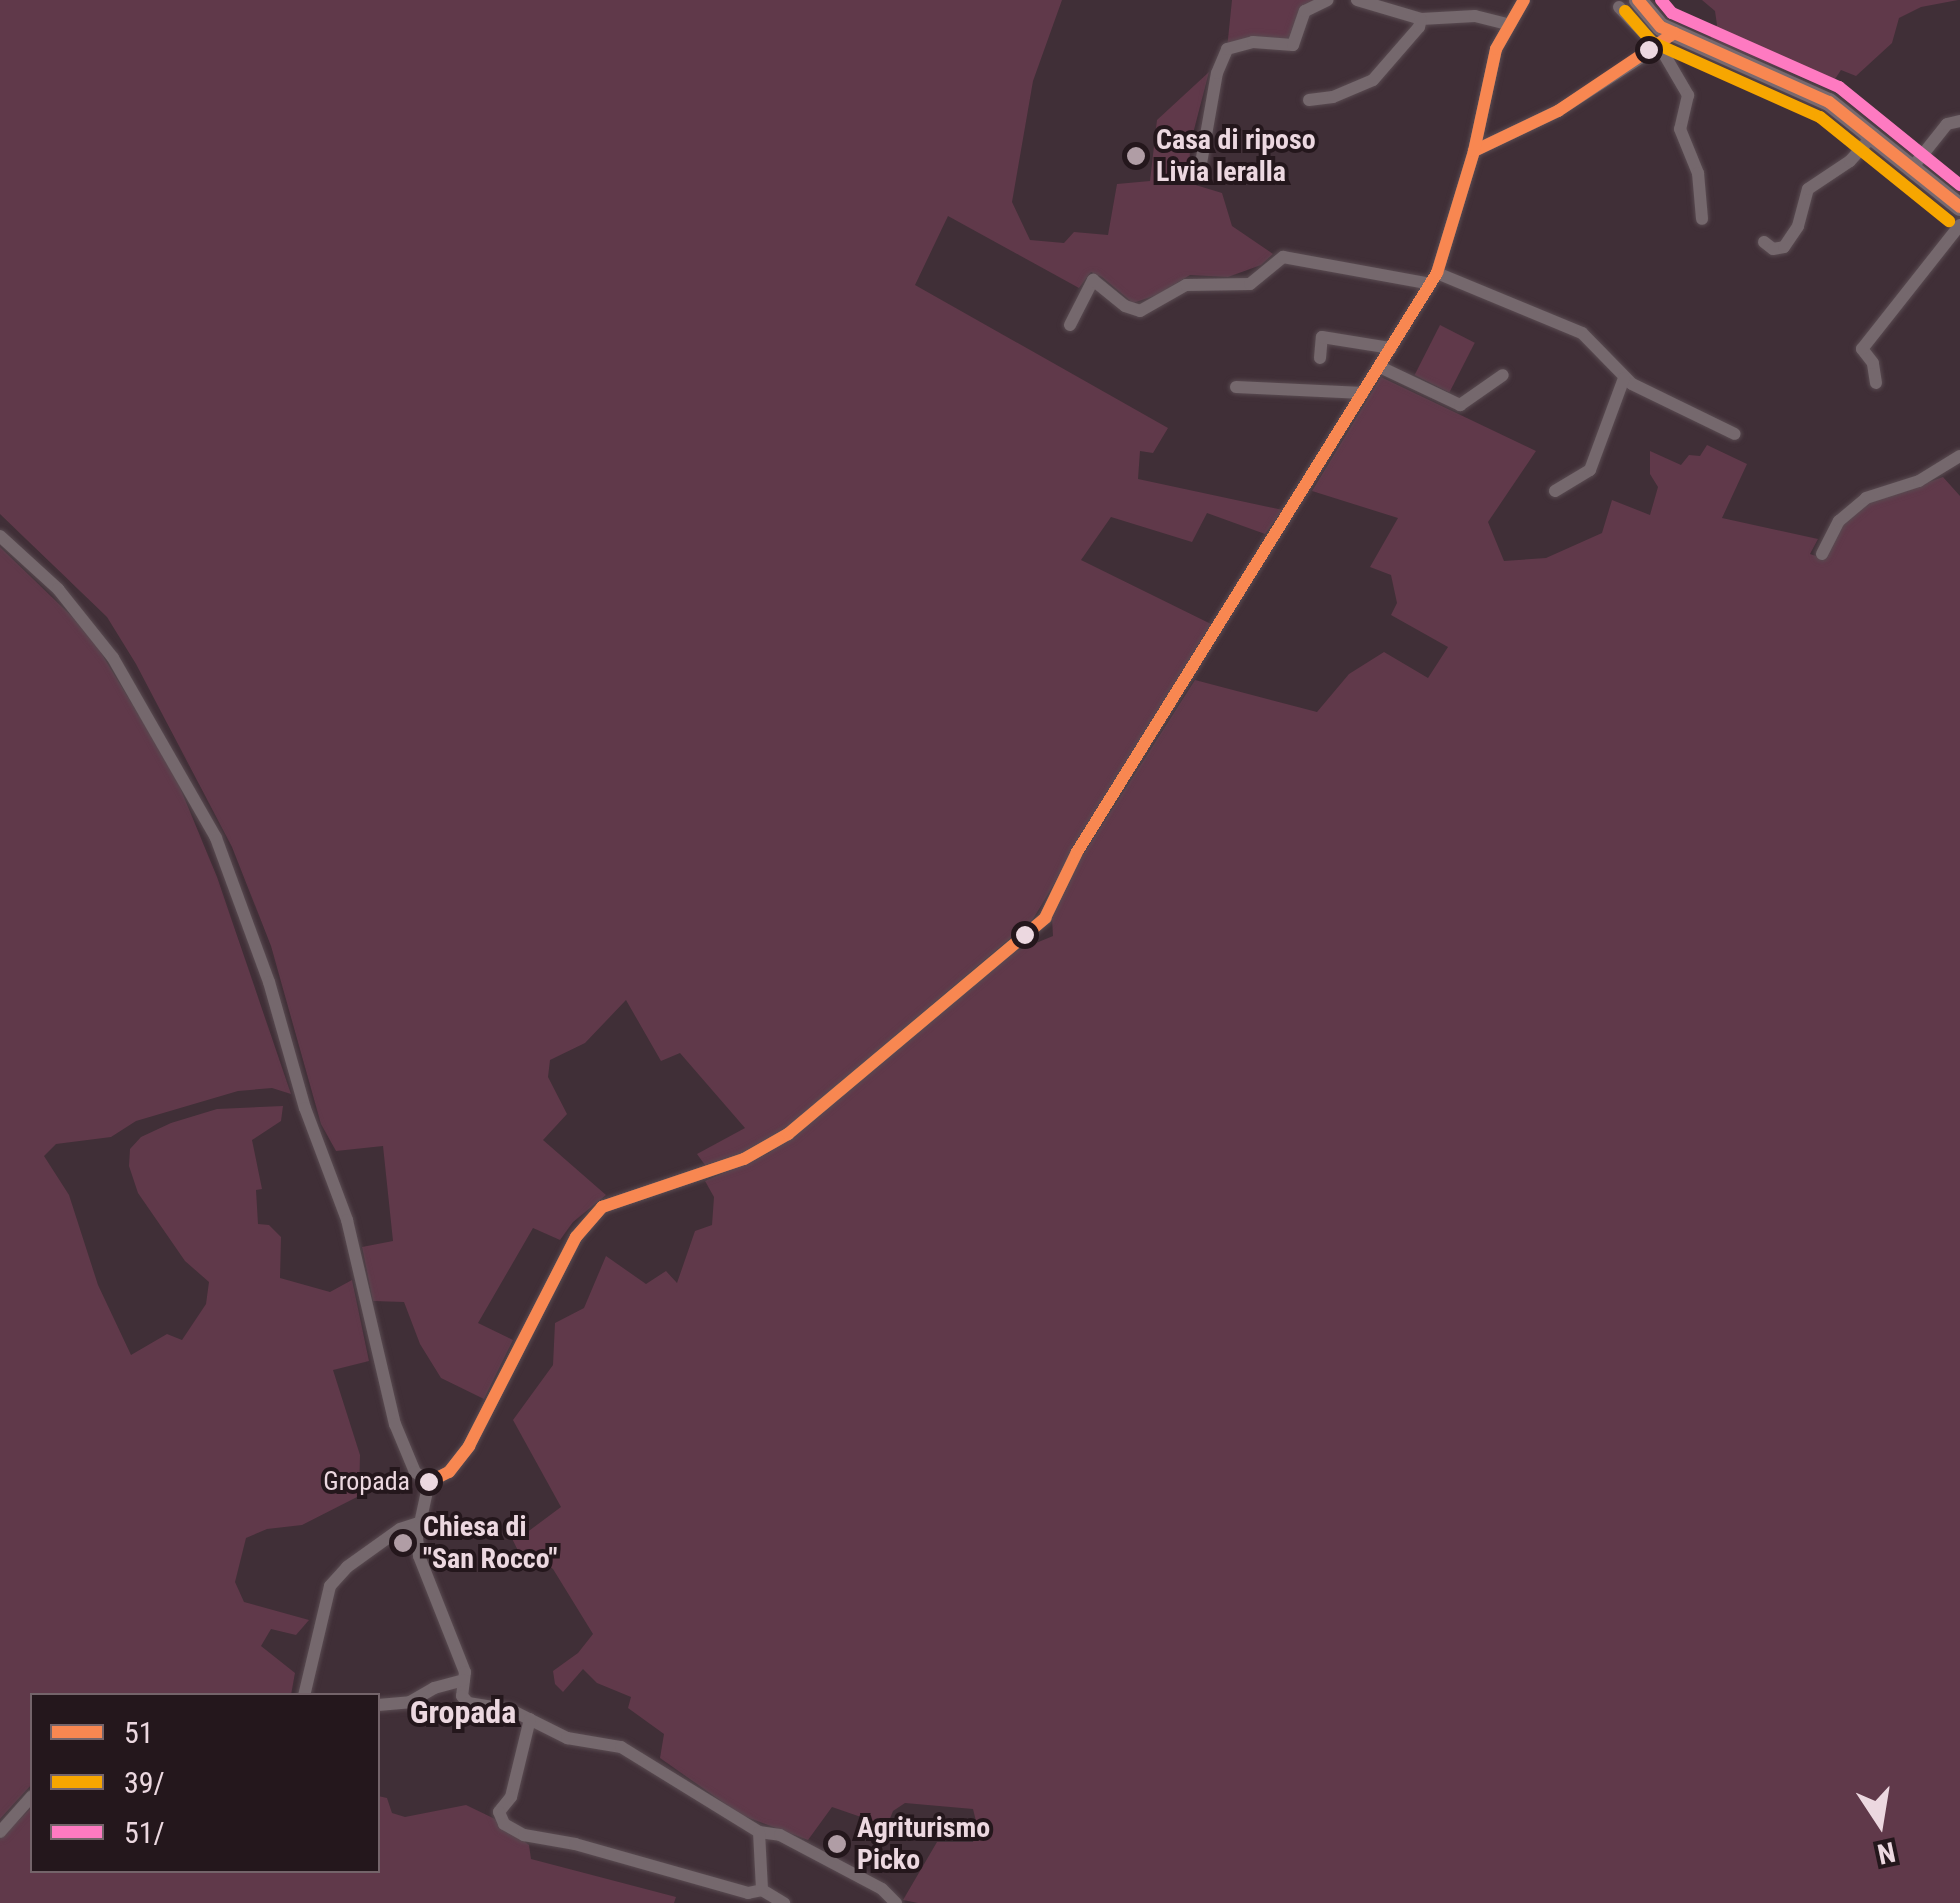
<!DOCTYPE html>
<style>
body{margin:0}
#map{position:relative;width:1960px;height:1903px;overflow:hidden;background:#402f37;font-family:"Roboto Condensed",sans-serif}
div>[style]{position:absolute}
[style*='--x']{left:calc(var(--x)*1px);top:calc(var(--y)*1px);width:calc(var(--w)*1px);rotate:calc(var(--a)*1deg)}
.green>*{inset:0;background:#60394a;transform-origin:0 0}
.roads{filter:drop-shadow(0 0 2px #594b51) drop-shadow(0 0 2px #594b51)}
.minor>*{height:12px;margin:-6px;padding:0 6px;transform-origin:6px;border-radius:6px;background:#75686d}
.major>*{height:18px;margin:-9px;padding:0 9px;transform-origin:9px;border-radius:9px;background:#78696f}
.bus-1>*{height:12px;margin:-6px;padding:0 6px;transform-origin:6px;border-radius:6px;background:#f88751}
.bus-2>*{height:12px;margin:-6px;padding:0 6px;transform-origin:6px;border-radius:6px;background:#f7a600}
.bus-3>*{height:12px;margin:-6px;padding:0 6px;transform-origin:6px;border-radius:6px;background:#fe7ac1}
.dots>*{width:28px;height:28px;translate:-50% -50%;box-sizing:border-box;border:5px solid #24171c;border-radius:50%}
span{translate:-50% -50%;white-space:nowrap;text-align:center;line-height:1.15;-webkit-text-stroke:8px #24171c;paint-order:stroke}
.bus-label{font-size:26px;color:#ecd8e0}
.right{translate:-100% -50%;text-align:right}
.poi-label{font-size:28px;color:#ecd8e0;font-weight:700}
.left{translate:0 -50%;text-align:left}
.quarter-label{font-size:32px;color:#ecd8e0;font-weight:700}
.legend{position:absolute;left:30px;top:1693px;width:350px;height:180px;box-sizing:border-box;background:#24171c;border:2px solid #74646a;margin:0;padding:12px 18px;list-style:none;font-size:30px;color:#ecd8e0}
.legend li{display:flex;align-items:center;gap:20px;height:50px}
.legend b{width:50px;border:2px solid #74646a}
.north{position:absolute;left:1830px;top:1773px;width:100px;height:100px;-webkit-text-stroke:8px #24171c;paint-order:stroke;rotate:168deg;font-size:28px;font-weight:700;line-height:40px;text-align:center;color:#ecd8e0}
.north::after{content:'';display:block;margin:auto;width:35px;height:45px;background:#ecd8e0;clip-path:polygon(50% 0,100% 100%,50% 72%,0 100%)}
</style>
<div id="map">
<div class="green">
<i style="clip-path:polygon(0 0,1062px 0,1033px 81px,1012px 202px,1030px 240px,1064px 243px,1074px 232px,1108px 235px,1117px 184px,1150px 181px,1157px 120px,1209px 72px,1190px 145px,1189px 183px,1222px 193px,1232px 226px,1273px 254px,1261px 265px,1228px 277px,1190px 275px,1157px 295px,1133px 303px,1102px 277px,1091px 272px,1079px 288px,948px 216px,915px 285px,1168px 428px,1153px 453px,1140px 451px,1138px 479px,1283px 510px,1265px 534px,1207px 513px,1192px 542px,1111px 517px,1081px 560px,1211px 624px,1033px 919px,784px 1130px,748px 1152px,705px 1165px,697px 1154px,745px 1128px,680px 1053px,661px 1061px,626px 1000px,585px 1043px,550px 1060px,548px 1077px,567px 1114px,543px 1140px,606px 1195px,573px 1222px,560px 1240px,533px 1228px,478px 1323px,513px 1340px,484px 1399px,441px 1378px,420px 1344px,404px 1302px,373px 1301px,362px 1247px,393px 1241px,383px 1146px,336px 1151px,321px 1124px,271px 946px,232px 847px,136px 664px,107px 617px,0 514px)"></i>
<i style="clip-path:polygon(1232px 0,1329px 0,1315px 5px,1293px 45px,1227px 49px)"></i>
<i style="clip-path:polygon(1702px 0,1958px 0,1921px 7px,1899px 18px,1892px 43px,1856px 76px,1841px 70px,1829px 88px,1710px 40px,1717px 25px,1715px 11px)"></i>
<i style="left:1440px;top:325px;width:39px;height:56px;rotate:27deg"></i>
<i style="clip-path:polygon(1381px 377px,1536px 451px,1488px 522px,1504px 561px,1546px 558px,1602px 533px,1612px 500px,1650px 515px,1658px 487px,1650px 474px,1650px 451px,1681px 465px,1689px 455px,1700px 456px,1707px 445px,1747px 464px,1722px 518px,1818px 539px,1810px 554px,1825px 559px,1832px 539px,1846px 519px,1869px 503px,1943px 477px,1960px 496px,1960px 1903px,918px 1903px,903px 1900px,937px 1842px,973px 1842px,977px 1825px,973px 1809px,905px 1803px,893px 1811px,887px 1826px,832px 1807px,808px 1840px,741px 1815px,660px 1758px,664px 1734px,628px 1708px,631px 1697px,597px 1683px,583px 1669px,563px 1692px,555px 1684px,553px 1671px,578px 1653px,593px 1634px,553px 1569px,539px 1559px,524px 1563px,505px 1524px,511px 1517px,522px 1536px,561px 1507px,513px 1420px,553px 1365px,555px 1323px,584px 1308px,606px 1256px,646px 1284px,666px 1271px,677px 1283px,695px 1231px,712px 1225px,714px 1197px,705px 1181px,769px 1153px,1014px 952px,1053px 936px,1052px 918px,1081px 858px,1195px 680px,1317px 712px,1349px 674px,1384px 652px,1428px 678px,1448px 647px,1391px 615px,1397px 603px,1391px 575px,1370px 567px,1398px 518px,1312px 491px)"></i>
<i style="clip-path:polygon(0 547px,89px 633px,174px 773px,217px 877px,291px 1094px,272px 1088px,238px 1091px,136px 1121px,111px 1137px,56px 1144px,44px 1156px,69px 1195px,98px 1285px,131px 1355px,167px 1334px,182px 1340px,206px 1304px,209px 1282px,185px 1261px,138px 1193px,129px 1166px,130px 1149px,141px 1137px,171px 1123px,217px 1109px,283px 1106px,281px 1121px,252px 1140px,262px 1189px,256px 1190px,258px 1224px,269px 1225px,281px 1237px,280px 1278px,330px 1292px,352px 1280px,369px 1361px,333px 1370px,360px 1455px,359px 1496px,302px 1525px,267px 1529px,246px 1538px,235px 1582px,244px 1602px,309px 1620px,296px 1635px,271px 1629px,261px 1646px,295px 1673px,291px 1695px,32px 1696px,32px 1784px,0 1819px)"></i>
<i style="clip-path:polygon(378px 1796px,387px 1798px,392px 1813px,405px 1817px,466px 1805px,495px 1819px,529px 1845px,531px 1859px,676px 1897px,674px 1903px,0 1903px,0 1839px,32px 1807px,32px 1870px,378px 1870px)"></i>
</div>
<div class="roads">
<div class="minor">
<i style="--x:1357;--y:0;--w:67;--a:16.5"></i>
<i style="--x:1421;--y:19;--w:54;--a:-3.2"></i>
<i style="--x:1475;--y:16;--w:33;--a:14"></i>
<i style="--x:1619;--y:7;--w:65;--a:46.2"></i>
<i style="--x:1664;--y:54;--w:48;--a:59.7"></i>
<i style="--x:1688;--y:95;--w:35;--a:103"></i>
<i style="--x:1680;--y:129;--w:48;--a:67.8"></i>
<i style="--x:1698;--y:173;--w:46;--a:85"></i>
<i style="--x:1309;--y:100;--w:24;--a:-7"></i>
<i style="--x:1333;--y:97;--w:43;--a:-23"></i>
<i style="--x:1373;--y:80;--w:70;--a:-49"></i>
<i style="--x:1419;--y:27;--w:8;--a:-76"></i>
<i style="--x:1474;--y:151;--w:93;--a:-25.5"></i>
<i style="--x:1558;--y:111;--w:124;--a:-32.8"></i>
<i style="--x:1912;--y:168;--w:56;--a:-51.5"></i>
<i style="--x:1947;--y:124;--w:13;--a:-13"></i>
<i style="--x:1200;--y:169;--w:97;--a:-80"></i>
<i style="--x:1217;--y:73;--w:26;--a:-67"></i>
<i style="--x:1227;--y:49;--w:27;--a:-15"></i>
<i style="--x:1253;--y:42;--w:40;--a:4.3"></i>
<i style="--x:1293;--y:45;--w:36;--a:-71"></i>
<i style="--x:1305;--y:11;--w:25;--a:-26"></i>
<i style="--x:1764;--y:242;--w:11;--a:38"></i>
<i style="--x:1773;--y:249;--w:11;--a:-10"></i>
<i style="--x:1784;--y:247;--w:25;--a:-56"></i>
<i style="--x:1798;--y:226;--w:38;--a:-75"></i>
<i style="--x:1808;--y:189;--w:50;--a:-33.7"></i>
<i style="--x:1850;--y:161;--w:36;--a:-48"></i>
<i style="--x:1437;--y:273;--w:157;--a:22.5"></i>
<i style="--x:1582;--y:333;--w:71;--a:45.6"></i>
<i style="--x:1632;--y:384;--w:114;--a:25.9"></i>
<i style="--x:1070;--y:325;--w:51;--a:-62.9"></i>
<i style="--x:1093;--y:280;--w:41;--a:39.1"></i>
<i style="--x:1125;--y:306;--w:16;--a:18"></i>
<i style="--x:1140;--y:311;--w:53;--a:-29.5"></i>
<i style="--x:1186;--y:285;--w:64;--a:-0.9"></i>
<i style="--x:1250;--y:284;--w:43;--a:-39.3"></i>
<i style="--x:1283;--y:257;--w:150;--a:10.3"></i>
<i style="--x:1320;--y:358;--w:21;--a:-85"></i>
<i style="--x:1322;--y:337;--w:70;--a:9.1"></i>
<i style="--x:1380;--y:367;--w:89;--a:25.4"></i>
<i style="--x:1460;--y:405;--w:52;--a:-34.9"></i>
<i style="--x:1876;--y:383;--w:20;--a:-99"></i>
<i style="--x:1873;--y:363;--w:18;--a:-128"></i>
<i style="--x:1862;--y:349;--w:158;--a:-51.7"></i>
<i style="--x:1236;--y:387;--w:127;--a:2.7"></i>
<i style="--x:1555;--y:491;--w:41;--a:-31"></i>
<i style="--x:1590;--y:470;--w:98;--a:-69.7"></i>
<i style="--x:0;--y:536;--w:79;--a:42.4"></i>
<i style="--x:58;--y:589;--w:88;--a:51.4"></i>
<i style="--x:113;--y:658;--w:207;--a:60.2"></i>
<i style="--x:216;--y:838;--w:153;--a:69.8"></i>
<i style="--x:269;--y:982;--w:131;--a:74.1"></i>
<i style="--x:305;--y:1108;--w:120;--a:69.4"></i>
<i style="--x:347;--y:1220;--w:210;--a:76.8"></i>
<i style="--x:395;--y:1424;--w:52;--a:67.4"></i>
<i style="--x:415;--y:1472;--w:17;--a:36"></i>
<i style="--x:1822;--y:554;--w:37;--a:-63"></i>
<i style="--x:1839;--y:521;--w:35;--a:-40"></i>
<i style="--x:1866;--y:498;--w:56;--a:-17.8"></i>
<i style="--x:1919;--y:481;--w:48;--a:-31.4"></i>
<i style="--x:429;--y:1482;--w:22;--a:-27"></i>
<i style="--x:449;--y:1472;--w:33;--a:-52"></i>
<i style="--x:469;--y:1446;--w:235;--a:-62.9"></i>
<i style="--x:576;--y:1237;--w:40;--a:-49"></i>
<i style="--x:602;--y:1207;--w:150;--a:-18.7"></i>
<i style="--x:744;--y:1159;--w:51;--a:-29.6"></i>
<i style="--x:788;--y:1134;--w:336;--a:-40"></i>
<i style="--x:1045;--y:918;--w:73;--a:-64.1"></i>
<i style="--x:1077;--y:852;--w:682;--a:-58.13"></i>
<i style="--x:1437;--y:273;--w:127;--a:-73.1"></i>
<i style="--x:1474;--y:151;--w:104;--a:-77.8"></i>
<i style="--x:1496;--y:49;--w:56;--a:-60.3"></i>
<i style="--x:429;--y:1482;--w:56;--a:102.3"></i>
<i style="--x:417;--y:1537;--w:19;--a:84"></i>
<i style="--x:419;--y:1556;--w:125;--a:68.4"></i>
<i style="--x:465;--y:1672;--w:24;--a:97"></i>
<i style="--x:462;--y:1696;--w:9;--a:49"></i>
<i style="--x:468;--y:1703;--w:44;--a:9.2"></i>
<i style="--x:511;--y:1710;--w:63;--a:26.6"></i>
<i style="--x:567;--y:1738;--w:55;--a:9.5"></i>
<i style="--x:621;--y:1747;--w:162;--a:31.6"></i>
<i style="--x:759;--y:1832;--w:21;--a:8"></i>
<i style="--x:780;--y:1835;--w:115;--a:27.9"></i>
<i style="--x:882;--y:1889;--w:20;--a:45"></i>
<i style="--x:304;--y:1696;--w:113;--a:-76.7"></i>
<i style="--x:330;--y:1586;--w:25;--a:-48"></i>
<i style="--x:347;--y:1567;--w:65;--a:-35.6"></i>
<i style="--x:400;--y:1529;--w:22;--a:-18"></i>
<i style="--x:378;--y:1705;--w:32;--a:-5"></i>
<i style="--x:410;--y:1702;--w:28;--a:-30"></i>
<i style="--x:434;--y:1688;--w:31;--a:-15"></i>
<i style="--x:530;--y:1719;--w:80;--a:103.7"></i>
<i style="--x:511;--y:1797;--w:19;--a:129"></i>
<i style="--x:499;--y:1812;--w:13;--a:67"></i>
<i style="--x:504;--y:1824;--w:23;--a:29"></i>
<i style="--x:524;--y:1835;--w:52;--a:10"></i>
<i style="--x:575;--y:1844;--w:180;--a:15.8"></i>
<i style="--x:748;--y:1893;--w:14;--a:-12"></i>
<i style="--x:762;--y:1890;--w:26;--a:31"></i>
<i style="--x:0;--y:1832;--w:48;--a:-48.4"></i>
<i style="--x:759;--y:1832;--w:58;--a:87"></i>
</div>
<div class="major">
<i style="--x:1638;--y:0;--w:35;--a:50"></i>
<i style="--x:1661;--y:27;--w:184;--a:24.1"></i>
<i style="--x:1829;--y:102;--w:168;--a:38.7"></i>
</div>
</div>
<div class="bus-1">
<i style="--x:1638;--y:0;--w:35;--a:50"></i>
<i style="--x:1661;--y:27;--w:184;--a:24.1"></i>
<i style="--x:1829;--y:102;--w:168;--a:38.7"></i>
<i style="--x:1474;--y:151;--w:93;--a:-25.5"></i>
<i style="--x:1558;--y:111;--w:140;--a:-33.9"></i>
<i style="--x:429;--y:1482;--w:22;--a:-27"></i>
<i style="--x:449;--y:1472;--w:33;--a:-52"></i>
<i style="--x:469;--y:1446;--w:235;--a:-62.9"></i>
<i style="--x:576;--y:1237;--w:40;--a:-49"></i>
<i style="--x:602;--y:1207;--w:150;--a:-18.7"></i>
<i style="--x:744;--y:1159;--w:51;--a:-29.6"></i>
<i style="--x:788;--y:1134;--w:336;--a:-40"></i>
<i style="--x:1045;--y:918;--w:73;--a:-64.1"></i>
<i style="--x:1077;--y:852;--w:682;--a:-58.13"></i>
<i style="--x:1437;--y:273;--w:127;--a:-73.1"></i>
<i style="--x:1474;--y:151;--w:104;--a:-77.8"></i>
<i style="--x:1496;--y:49;--w:56;--a:-60.3"></i>
</div>
<div class="bus-2">
<i style="--x:1625;--y:11;--w:41;--a:48.9"></i>
<i style="--x:1652;--y:42;--w:184;--a:24.1"></i>
<i style="--x:1820;--y:117;--w:166;--a:38.9"></i>
</div>
<div class="bus-3">
<i style="--x:1661;--y:0;--w:17;--a:50"></i>
<i style="--x:1672;--y:13;--w:183;--a:23.9"></i>
<i style="--x:1839;--y:87;--w:156;--a:39"></i>
</div>
<div class="dots">
<i style="left:1649px;top:50px;background:#ecd8e0"></i>
<i style="left:1136px;top:156px;background:#b09da5"></i>
<i style="left:1025px;top:935px;background:#ecd8e0"></i>
<i style="left:429px;top:1482px;background:#ecd8e0"></i>
<i style="left:403px;top:1543px;background:#b09da5"></i>
<i style="left:837px;top:1844px;background:#b09da5"></i>
</div>
<div class="bus-label">
<span class="right" style="left:410px;top:1482px">Gropada</span>
</div>
<div class="poi-label">
<span class="left" style="left:1156px;top:156px">Casa di riposo<br>Livia Ieralla</span>
<span class="left" style="left:423px;top:1543px">Chiesa di<br>"San Rocco"</span>
<span class="left" style="left:857px;top:1844px">Agriturismo<br>Picko</span>
</div>
<div class="quarter-label">
<span style="left:463px;top:1712px">Gropada</span>
</div>
<ul class="legend">
<li><b style="height:12px;background:#f88751"></b>51</li>
<li><b style="height:12px;background:#f7a600"></b>39/</li>
<li><b style="height:12px;background:#fe7ac1"></b>51/</li>
</ul>
<div class="north">N</div>
</div>
